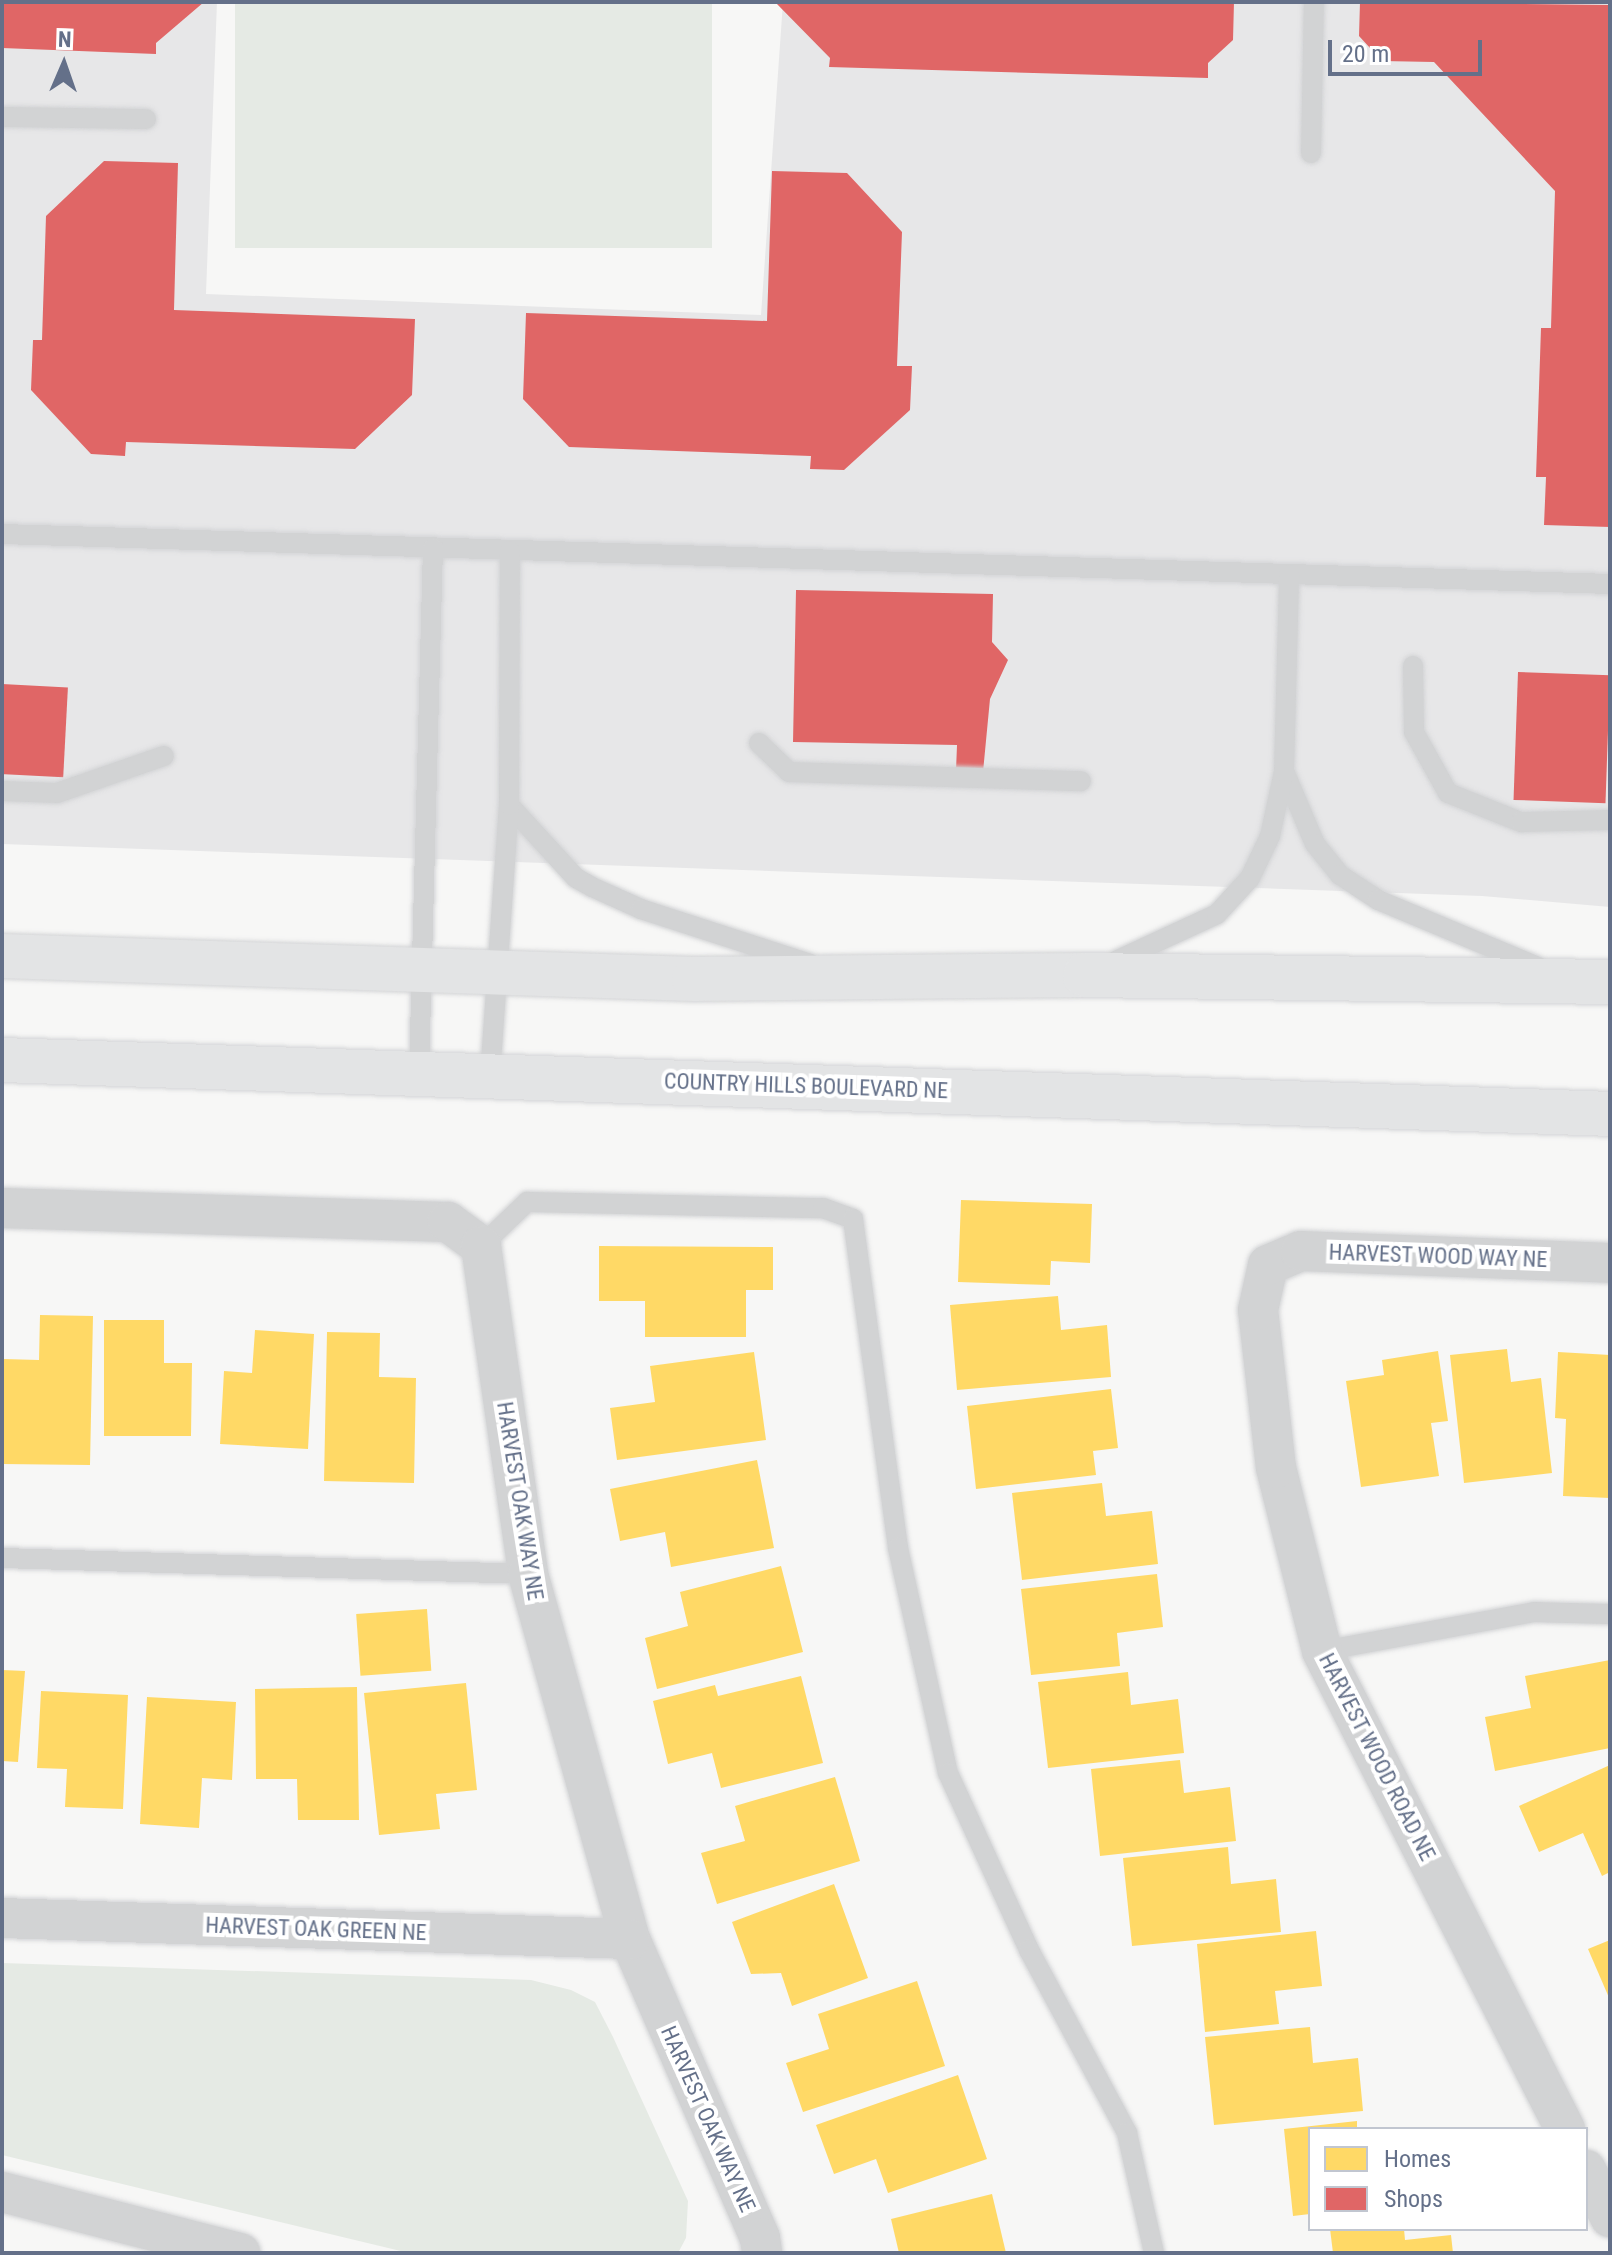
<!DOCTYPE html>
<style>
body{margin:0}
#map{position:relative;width:1612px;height:2255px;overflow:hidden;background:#f7f7f6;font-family:"Roboto Condensed",sans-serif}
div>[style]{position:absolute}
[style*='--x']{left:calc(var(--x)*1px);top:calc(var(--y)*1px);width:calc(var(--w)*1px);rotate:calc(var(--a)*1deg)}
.built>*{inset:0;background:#e7e7e8}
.green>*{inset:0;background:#e5eae4;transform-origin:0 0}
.homes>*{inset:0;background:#ffd966;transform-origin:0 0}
.shops>*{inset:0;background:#e06666;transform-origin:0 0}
.roads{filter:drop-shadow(0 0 2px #d3d4d6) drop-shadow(0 0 2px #d3d4d6)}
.lane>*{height:20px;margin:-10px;padding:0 10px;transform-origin:10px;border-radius:10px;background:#d2d3d4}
.street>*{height:40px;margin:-20px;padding:0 20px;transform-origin:20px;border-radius:20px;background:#d2d3d4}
.secondary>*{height:44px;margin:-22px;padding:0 22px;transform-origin:22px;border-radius:22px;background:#e3e4e5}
span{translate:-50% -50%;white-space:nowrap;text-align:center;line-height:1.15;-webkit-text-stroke:8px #fff;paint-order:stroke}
.street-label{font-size:22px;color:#647089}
.frame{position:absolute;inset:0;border:4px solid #647089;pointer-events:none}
.legend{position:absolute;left:1308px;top:2127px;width:280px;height:104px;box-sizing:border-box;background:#fff;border:2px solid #c1c6d0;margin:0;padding:10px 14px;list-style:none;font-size:24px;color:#647089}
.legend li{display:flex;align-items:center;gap:16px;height:40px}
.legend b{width:40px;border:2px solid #c1c6d0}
.north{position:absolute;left:24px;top:24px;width:80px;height:80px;-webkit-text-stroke:6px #fff;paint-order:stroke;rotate:2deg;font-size:22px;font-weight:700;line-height:32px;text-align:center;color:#647089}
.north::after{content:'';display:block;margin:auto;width:28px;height:36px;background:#647089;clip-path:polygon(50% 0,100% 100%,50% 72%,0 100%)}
.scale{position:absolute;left:1328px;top:40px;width:154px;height:36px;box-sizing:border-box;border:4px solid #647089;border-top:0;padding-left:10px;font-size:24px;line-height:28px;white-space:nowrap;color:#647089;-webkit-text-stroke:6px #fff;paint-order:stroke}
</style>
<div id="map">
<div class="built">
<i style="clip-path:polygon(2px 2px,217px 2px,206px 294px,761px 315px,783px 2px,1610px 2px,1610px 907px,1482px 896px,2px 844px)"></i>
</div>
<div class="green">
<i style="left:235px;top:2px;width:477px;height:246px"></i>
<i style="clip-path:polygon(2px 1963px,531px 1980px,571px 1990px,595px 2002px,613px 2037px,688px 2201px,686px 2238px,678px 2253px,409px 2253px,2px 2155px)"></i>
</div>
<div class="homes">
<i style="clip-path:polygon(961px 1200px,1092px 1204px,1090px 1263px,1051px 1261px,1050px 1285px,958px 1282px)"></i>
<i style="clip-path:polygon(599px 1246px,773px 1247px,773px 1290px,746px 1290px,746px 1337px,645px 1337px,645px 1301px,599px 1301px)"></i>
<i style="clip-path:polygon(1058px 1296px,1061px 1330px,1107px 1325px,1111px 1377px,957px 1390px,950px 1305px)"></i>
<i style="clip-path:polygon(40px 1315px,93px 1316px,90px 1465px,2px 1464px,3px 1359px,39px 1360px)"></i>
<i style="clip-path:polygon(104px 1320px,164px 1320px,164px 1363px,192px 1363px,191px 1436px,104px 1436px)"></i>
<i style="clip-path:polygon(255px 1330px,314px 1334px,308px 1449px,220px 1444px,224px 1371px,252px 1373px)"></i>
<i style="clip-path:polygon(327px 1332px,380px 1333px,379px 1377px,416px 1378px,414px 1483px,324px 1481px)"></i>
<i style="clip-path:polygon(1507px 1349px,1511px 1382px,1541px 1378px,1552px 1473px,1464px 1483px,1450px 1355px)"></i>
<i style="clip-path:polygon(1438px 1351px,1448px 1421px,1431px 1423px,1439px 1476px,1361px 1487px,1346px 1381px,1384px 1375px,1382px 1360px)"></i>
<i style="clip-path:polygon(754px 1352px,766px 1440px,617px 1460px,610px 1408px,655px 1402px,650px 1366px)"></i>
<i style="clip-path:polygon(1558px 1352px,1610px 1355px,1610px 1498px,1563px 1496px,1566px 1419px,1555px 1418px)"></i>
<i style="clip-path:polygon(1111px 1389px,1118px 1448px,1093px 1451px,1096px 1475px,976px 1489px,967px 1406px)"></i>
<i style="clip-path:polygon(757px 1460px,774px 1548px,671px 1567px,665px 1532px,620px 1541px,610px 1489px)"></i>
<i style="clip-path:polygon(1102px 1483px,1106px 1516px,1152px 1511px,1158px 1564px,1022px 1580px,1012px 1493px)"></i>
<i style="clip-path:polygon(781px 1566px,803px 1652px,657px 1689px,645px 1638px,688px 1626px,680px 1592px)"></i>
<i style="clip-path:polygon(1157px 1574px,1163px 1627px,1117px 1633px,1120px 1666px,1031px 1675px,1021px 1589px)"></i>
<i style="left:427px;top:1609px;width:62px;height:71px;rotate:86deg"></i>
<i style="clip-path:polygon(1610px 1660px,1610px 1748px,1495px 1771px,1485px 1717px,1531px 1708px,1525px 1676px)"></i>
<i style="clip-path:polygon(2px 1670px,25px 1671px,18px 1762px,2px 1761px)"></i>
<i style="clip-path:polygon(1128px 1672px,1131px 1705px,1178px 1699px,1184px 1753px,1048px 1768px,1038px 1682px)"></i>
<i style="clip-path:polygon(801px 1676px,823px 1763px,721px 1788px,712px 1753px,668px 1764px,653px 1701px,715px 1685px,718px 1696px)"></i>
<i style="clip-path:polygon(466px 1683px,477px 1790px,436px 1794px,440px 1829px,379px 1835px,364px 1693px)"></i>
<i style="clip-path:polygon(357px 1687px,359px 1820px,298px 1820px,297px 1779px,256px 1779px,255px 1689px)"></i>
<i style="clip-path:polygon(41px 1691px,128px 1695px,123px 1809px,65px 1807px,67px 1769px,37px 1768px)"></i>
<i style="clip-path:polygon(147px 1697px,236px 1702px,232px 1780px,202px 1778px,199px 1828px,140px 1824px)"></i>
<i style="clip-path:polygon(1180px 1760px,1184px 1793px,1230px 1787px,1236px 1841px,1100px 1856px,1091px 1769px)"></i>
<i style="clip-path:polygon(1610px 1765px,1610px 1872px,1602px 1876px,1583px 1833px,1539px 1852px,1519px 1806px)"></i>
<i style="clip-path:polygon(835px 1777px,860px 1861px,717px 1904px,701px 1853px,745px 1841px,735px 1806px)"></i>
<i style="clip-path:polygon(1228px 1847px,1231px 1884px,1276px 1879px,1281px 1932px,1132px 1946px,1123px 1858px)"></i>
<i style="clip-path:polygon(834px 1884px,868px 1978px,792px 2006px,781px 1973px,751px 1974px,732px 1922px)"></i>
<i style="clip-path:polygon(1316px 1931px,1322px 1986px,1275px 1991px,1279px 2024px,1205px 2032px,1197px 1944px)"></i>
<i style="clip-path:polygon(1610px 1940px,1610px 2000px,1588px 1949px)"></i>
<i style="clip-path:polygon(917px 1981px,945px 2066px,803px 2112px,786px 2063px,829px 2049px,818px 2014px)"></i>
<i style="clip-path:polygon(1310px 2027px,1313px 2063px,1358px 2058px,1363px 2111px,1214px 2125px,1205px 2037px)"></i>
<i style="clip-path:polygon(958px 2075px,987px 2159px,888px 2193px,876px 2159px,834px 2174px,816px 2125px)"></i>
<i style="clip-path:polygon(1357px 2121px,1357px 2129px,1310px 2129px,1310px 2214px,1293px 2216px,1284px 2129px)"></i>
<i style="clip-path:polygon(992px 2194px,1006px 2253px,899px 2253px,891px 2219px)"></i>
<i style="clip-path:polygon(1330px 2229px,1404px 2229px,1405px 2240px,1451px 2235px,1453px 2253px,1333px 2253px)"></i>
</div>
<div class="shops">
<i style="clip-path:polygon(2px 2px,204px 2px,156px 43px,156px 54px,2px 48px)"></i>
<i style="clip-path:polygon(775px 2px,1234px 2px,1233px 40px,1208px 63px,1208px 78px,829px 67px,830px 58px)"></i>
<i style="clip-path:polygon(1360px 2px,1610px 5px,1610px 527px,1544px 525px,1546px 477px,1536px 477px,1541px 328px,1551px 328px,1555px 191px,1434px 62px,1382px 61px,1359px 36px)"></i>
<i style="clip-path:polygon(104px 161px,178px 163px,174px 310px,415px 319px,412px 395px,355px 449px,126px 442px,125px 456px,91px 454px,31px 390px,33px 340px,42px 340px,46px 216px)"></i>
<i style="clip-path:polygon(772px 171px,847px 173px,902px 232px,897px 366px,912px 366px,910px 410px,844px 470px,810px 469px,811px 456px,569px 447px,523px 399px,526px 313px,767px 321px)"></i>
<i style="clip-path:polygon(796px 590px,993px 594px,992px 642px,1008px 660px,990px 699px,983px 772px,956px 771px,957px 745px,793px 742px)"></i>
<i style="left:1518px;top:672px;width:92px;height:128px;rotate:2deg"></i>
<i style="left:2px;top:684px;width:66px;height:90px;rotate:3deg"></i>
</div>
<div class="roads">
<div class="lane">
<i style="--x:2;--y:117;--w:144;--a:0.8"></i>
<i style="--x:1311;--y:153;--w:151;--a:-88.9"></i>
<i style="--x:2;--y:534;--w:1609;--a:1.78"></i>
<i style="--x:1413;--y:666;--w:66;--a:89.1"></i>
<i style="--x:1414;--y:732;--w:70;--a:60.9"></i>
<i style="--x:1448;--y:793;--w:79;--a:21.7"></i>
<i style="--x:1521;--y:822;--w:89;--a:-1.3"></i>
<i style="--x:759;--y:743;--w:42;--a:44"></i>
<i style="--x:789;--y:772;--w:292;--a:1.8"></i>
<i style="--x:1284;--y:771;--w:79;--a:67"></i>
<i style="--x:1315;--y:844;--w:40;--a:51"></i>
<i style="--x:1340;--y:875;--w:45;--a:33.3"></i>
<i style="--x:1378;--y:900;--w:179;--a:22.7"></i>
<i style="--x:2;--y:791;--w:55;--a:2.1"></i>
<i style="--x:57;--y:793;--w:113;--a:-19.1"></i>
<i style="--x:509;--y:805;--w:99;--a:47.5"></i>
<i style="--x:576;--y:878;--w:18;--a:29"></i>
<i style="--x:592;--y:887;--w:54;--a:24.2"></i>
<i style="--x:641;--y:909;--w:178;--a:18"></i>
<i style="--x:1109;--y:964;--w:119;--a:-24.8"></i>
<i style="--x:1217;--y:914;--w:49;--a:-47.5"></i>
<i style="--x:1250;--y:878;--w:47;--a:-64.5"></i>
<i style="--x:1270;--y:836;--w:66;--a:-77.8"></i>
<i style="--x:1284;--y:771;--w:196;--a:-88.5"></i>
<i style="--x:419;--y:1074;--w:526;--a:-88.48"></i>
<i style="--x:490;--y:1076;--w:272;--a:-86"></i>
<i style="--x:509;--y:805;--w:254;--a:-89.8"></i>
<i style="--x:481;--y:1246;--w:64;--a:-43.7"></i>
<i style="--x:527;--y:1202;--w:296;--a:1.2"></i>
<i style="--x:823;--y:1208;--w:32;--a:20"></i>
<i style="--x:853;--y:1219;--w:332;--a:82.2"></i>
<i style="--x:898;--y:1548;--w:230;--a:77.5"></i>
<i style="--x:948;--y:1773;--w:195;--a:65.4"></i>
<i style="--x:1029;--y:1950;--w:208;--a:61.8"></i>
<i style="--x:1127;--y:2133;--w:123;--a:77.3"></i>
<i style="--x:2;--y:1558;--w:526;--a:1.74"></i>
<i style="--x:1322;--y:1651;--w:216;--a:-10.4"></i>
<i style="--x:1534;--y:1612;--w:76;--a:1.5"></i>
</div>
<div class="street">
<i style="--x:2;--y:1208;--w:446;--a:1.8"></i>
<i style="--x:448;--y:1222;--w:41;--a:36"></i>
<i style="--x:481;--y:1246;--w:331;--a:81.8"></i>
<i style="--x:528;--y:1574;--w:379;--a:74.4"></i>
<i style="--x:630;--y:1939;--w:326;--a:66.5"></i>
<i style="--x:760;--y:2238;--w:15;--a:82"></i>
<i style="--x:2;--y:1918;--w:628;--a:1.92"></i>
<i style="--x:1565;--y:2129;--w:536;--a:-116.95"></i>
<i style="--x:1322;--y:1651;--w:189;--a:-104.1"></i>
<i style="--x:1276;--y:1468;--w:159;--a:-96.5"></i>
<i style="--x:1258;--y:1310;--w:46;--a:-77.5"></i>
<i style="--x:1268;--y:1265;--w:36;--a:-23"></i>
<i style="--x:1301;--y:1251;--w:309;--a:2.2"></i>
<i style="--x:1586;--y:2170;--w:53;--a:62.9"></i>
<i style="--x:2;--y:2192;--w:246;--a:14.4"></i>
</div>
<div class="secondary">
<i style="--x:2;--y:956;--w:692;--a:1.9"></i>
<i style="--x:694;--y:979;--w:391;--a:-0.6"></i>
<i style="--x:1085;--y:975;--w:525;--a:0.76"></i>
<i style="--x:2;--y:1060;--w:1609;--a:1.92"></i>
</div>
</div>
<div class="street-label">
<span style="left:806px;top:1086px;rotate:2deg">COUNTRY HILLS BOULEVARD NE</span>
<span style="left:1438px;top:1256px;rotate:2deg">HARVEST WOOD WAY NE</span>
<span style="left:520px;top:1501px;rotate:81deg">HARVEST OAK WAY NE</span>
<span style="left:1377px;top:1757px;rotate:63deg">HARVEST WOOD ROAD NE</span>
<span style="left:316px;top:1929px;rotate:2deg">HARVEST OAK GREEN NE</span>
<span style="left:708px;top:2119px;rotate:66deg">HARVEST OAK WAY NE</span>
</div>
<div class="frame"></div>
<ul class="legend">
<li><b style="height:22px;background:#ffd966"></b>Homes</li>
<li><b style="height:22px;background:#e06666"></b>Shops</li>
</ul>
<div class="north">N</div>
<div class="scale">20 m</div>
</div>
